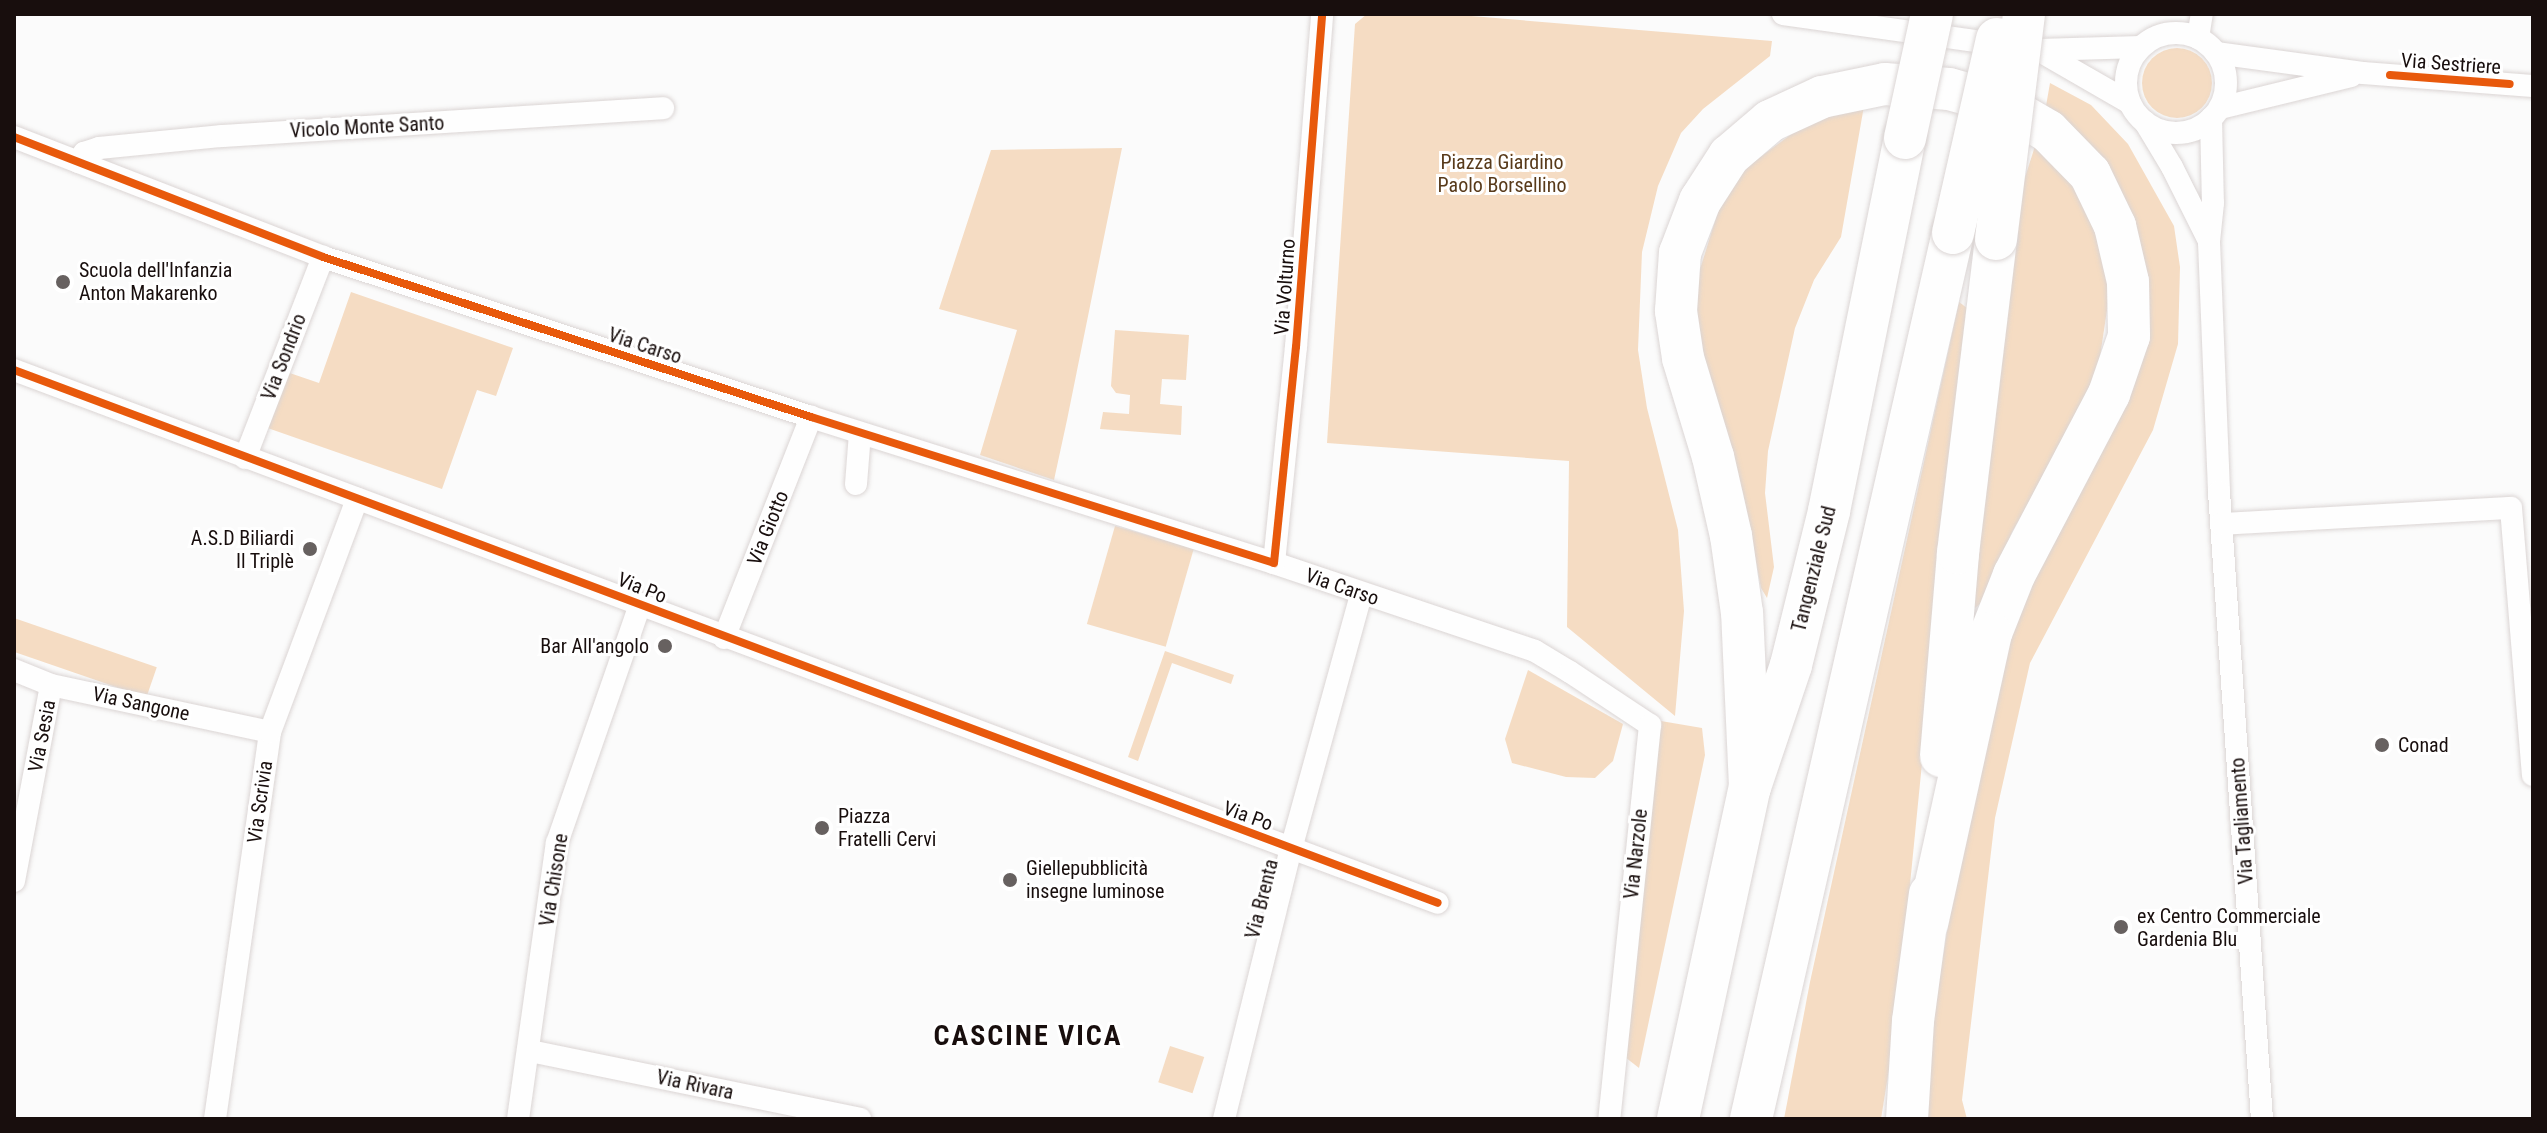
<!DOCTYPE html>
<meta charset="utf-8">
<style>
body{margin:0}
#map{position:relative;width:2547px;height:1133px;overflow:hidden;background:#fbfbfb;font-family:"Roboto Condensed",sans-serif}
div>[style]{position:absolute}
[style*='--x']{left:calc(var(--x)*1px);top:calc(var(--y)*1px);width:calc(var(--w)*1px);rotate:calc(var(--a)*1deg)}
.green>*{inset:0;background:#f5dcc3;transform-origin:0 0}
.round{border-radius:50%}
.roads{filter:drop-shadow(0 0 2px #dbd5d4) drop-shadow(0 0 2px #dbd5d4)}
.minor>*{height:22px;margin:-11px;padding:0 11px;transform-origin:11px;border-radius:11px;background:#fefefe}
.minor>.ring{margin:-11px;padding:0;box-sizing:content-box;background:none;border:22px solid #fefefe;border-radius:50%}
.motorway>*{height:42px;margin:-21px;padding:0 21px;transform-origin:21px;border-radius:21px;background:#fefefe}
.bridges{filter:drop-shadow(0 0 2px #dbd5d4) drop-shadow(0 0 2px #dbd5d4)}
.motorway-bridge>*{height:42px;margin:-21px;padding:0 21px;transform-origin:21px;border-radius:21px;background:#fefefe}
.cycleway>*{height:8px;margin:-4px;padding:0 4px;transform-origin:4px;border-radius:4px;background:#e8590c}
.dots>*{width:22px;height:22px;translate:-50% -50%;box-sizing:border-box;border:4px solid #fff;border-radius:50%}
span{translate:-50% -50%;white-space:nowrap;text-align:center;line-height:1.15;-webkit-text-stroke:6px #fff;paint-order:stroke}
.street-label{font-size:20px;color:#180e0d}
.park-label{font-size:20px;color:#583a1a}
.poi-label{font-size:20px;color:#180e0d}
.left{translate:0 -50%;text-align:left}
.right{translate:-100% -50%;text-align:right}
.district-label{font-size:28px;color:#180e0d;font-weight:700;letter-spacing:2px}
.frame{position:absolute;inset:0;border:16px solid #180e0d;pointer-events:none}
</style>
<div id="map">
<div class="green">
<i style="clip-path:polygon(1367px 14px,1447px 14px,1772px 41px,1770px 56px,1703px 109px,1681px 133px,1658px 186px,1642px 252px,1638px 350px,1647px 408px,1678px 530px,1684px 611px,1675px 716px,1567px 627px,1569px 461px,1327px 443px,1355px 24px)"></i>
<i class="round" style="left:2142px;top:48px;width:70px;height:70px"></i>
<i style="clip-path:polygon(2050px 83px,2091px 105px,2128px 144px,2174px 226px,2180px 267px,2178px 344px,2153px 430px,2030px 663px,1995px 818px,1962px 1100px,1967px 1119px,1917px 1119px,1961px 844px,2005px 639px,2142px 341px,2046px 106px)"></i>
<i style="clip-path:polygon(1864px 106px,1841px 237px,1814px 280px,1795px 328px,1768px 451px,1765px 493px,1774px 567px,1767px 598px,1761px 588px,1743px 493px,1704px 368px,1696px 324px,1696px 282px,1721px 202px,1744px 169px,1801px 127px,1834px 112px)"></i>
<i style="clip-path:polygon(2035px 146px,2070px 179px,2096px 233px,2110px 290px,2098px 370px,2061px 448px,2012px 532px,1984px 601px,1975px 608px,1971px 598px,2020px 193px)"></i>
<i style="clip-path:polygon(1122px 148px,1067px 420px,1054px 480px,980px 455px,1017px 330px,939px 309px,991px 150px)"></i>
<i style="clip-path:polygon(351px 292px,513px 348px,496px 396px,477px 390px,442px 489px,259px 425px,278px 369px,319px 383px)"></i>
<i style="clip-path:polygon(1959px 302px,1967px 308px,1896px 1026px,1881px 1119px,1784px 1119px,1810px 982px)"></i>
<i style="clip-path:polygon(1115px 330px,1189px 335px,1186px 380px,1162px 379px,1160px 404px,1182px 406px,1181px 435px,1100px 429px,1103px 412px,1129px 414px,1130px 395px,1116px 393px,1111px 386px)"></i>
<i style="left:1115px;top:526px;width:82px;height:102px;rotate:16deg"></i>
<i style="left:14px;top:618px;width:151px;height:32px;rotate:19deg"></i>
<i style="clip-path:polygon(1165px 651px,1234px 675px,1231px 684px,1172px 663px,1138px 761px,1128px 757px)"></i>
<i style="clip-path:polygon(1528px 670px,1623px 724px,1613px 761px,1595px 778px,1566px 777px,1512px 763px,1505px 739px)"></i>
<i style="clip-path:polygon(1655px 720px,1702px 728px,1705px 755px,1639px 1068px,1625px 1057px)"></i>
<i style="left:1170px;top:1046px;width:36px;height:38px;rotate:18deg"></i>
</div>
<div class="roads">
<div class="minor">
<i style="--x:1783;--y:14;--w:258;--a:8"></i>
<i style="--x:2038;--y:50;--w:103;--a:-1.7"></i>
<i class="ring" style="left:2126px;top:33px;width:78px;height:78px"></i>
<i style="--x:2198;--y:38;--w:24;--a:-81"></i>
<i style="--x:2038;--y:50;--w:106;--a:29.9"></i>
<i style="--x:2216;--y:53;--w:148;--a:7.7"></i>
<i style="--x:2363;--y:73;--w:170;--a:4.4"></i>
<i style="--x:2220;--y:108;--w:135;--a:-13.7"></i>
<i style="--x:2211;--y:118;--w:85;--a:88.7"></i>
<i style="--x:2213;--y:203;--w:39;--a:96"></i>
<i style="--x:2209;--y:242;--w:250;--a:87.7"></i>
<i style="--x:2219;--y:492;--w:628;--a:86.08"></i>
<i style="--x:2145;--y:122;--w:52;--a:59"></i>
<i style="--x:2172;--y:167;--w:83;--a:63.4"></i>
<i style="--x:14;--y:137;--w:331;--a:21.2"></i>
<i style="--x:323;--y:257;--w:514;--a:18.15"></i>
<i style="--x:811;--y:417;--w:485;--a:17.5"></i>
<i style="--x:1274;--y:563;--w:275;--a:18.6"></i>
<i style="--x:1535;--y:651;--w:41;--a:31"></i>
<i style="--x:1570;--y:672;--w:96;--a:33.5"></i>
<i style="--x:1650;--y:725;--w:396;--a:95.9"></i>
<i style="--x:78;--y:162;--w:11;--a:-56"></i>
<i style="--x:84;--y:153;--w:16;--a:-18"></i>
<i style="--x:99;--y:148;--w:124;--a:-5.6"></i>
<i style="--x:222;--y:136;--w:442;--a:-3.6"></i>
<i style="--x:14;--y:370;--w:1520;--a:20.52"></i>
<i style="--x:245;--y:458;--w:216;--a:-68.8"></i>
<i style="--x:856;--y:484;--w:51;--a:-85.5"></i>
<i style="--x:2221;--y:524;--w:290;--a:-3.2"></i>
<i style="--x:2511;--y:508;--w:268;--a:85.3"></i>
<i style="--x:1274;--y:563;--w:217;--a:-84.2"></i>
<i style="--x:1296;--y:347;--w:334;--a:-85.5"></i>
<i style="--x:724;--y:638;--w:238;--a:-68.5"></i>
<i style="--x:14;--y:670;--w:40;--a:22"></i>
<i style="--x:51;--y:685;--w:224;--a:12.1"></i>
<i style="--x:14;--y:881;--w:199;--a:-79.3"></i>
<i style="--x:530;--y:1051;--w:337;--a:11.6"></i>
<i style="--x:215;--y:1119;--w:391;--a:-81.9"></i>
<i style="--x:270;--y:732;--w:249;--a:-69.5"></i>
<i style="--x:518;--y:1119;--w:279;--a:-82"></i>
<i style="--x:557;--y:843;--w:253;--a:-70.8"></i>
<i style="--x:1224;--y:1119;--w:278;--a:-76.1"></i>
<i style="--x:1291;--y:849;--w:264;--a:-74.6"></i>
</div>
<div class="motorway">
<i style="--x:1941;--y:756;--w:204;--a:-85.2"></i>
<i style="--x:1958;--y:553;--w:316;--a:-83.1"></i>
<i style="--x:1750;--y:787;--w:174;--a:-92.6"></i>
<i style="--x:1742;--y:613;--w:78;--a:-98.1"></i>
<i style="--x:1731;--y:536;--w:81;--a:-102.8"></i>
<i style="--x:1713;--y:457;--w:103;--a:-106.9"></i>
<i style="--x:1683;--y:358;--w:48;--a:-98.5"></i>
<i style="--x:1676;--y:311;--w:58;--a:-86.1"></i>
<i style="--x:1680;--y:253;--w:56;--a:-69"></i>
<i style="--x:1700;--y:201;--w:54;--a:-57.2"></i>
<i style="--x:1729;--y:156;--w:54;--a:-40.5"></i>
<i style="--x:1770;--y:121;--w:57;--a:-24.8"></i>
<i style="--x:1822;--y:97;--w:64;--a:-11.7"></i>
<i style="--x:1885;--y:84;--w:64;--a:4.5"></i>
<i style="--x:1949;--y:89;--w:53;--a:15.4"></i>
<i style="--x:2000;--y:103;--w:56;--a:30.3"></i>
<i style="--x:2048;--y:131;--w:60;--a:45.7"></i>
<i style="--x:2090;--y:174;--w:58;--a:64.3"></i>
<i style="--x:2115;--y:226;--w:57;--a:76.9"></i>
<i style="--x:2128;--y:282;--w:54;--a:88.9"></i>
<i style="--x:2129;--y:336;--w:61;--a:109"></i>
<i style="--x:2109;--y:394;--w:204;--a:117.7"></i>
<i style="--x:2014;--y:575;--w:62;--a:111.6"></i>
<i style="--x:1991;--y:633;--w:297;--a:102.4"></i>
<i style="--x:1678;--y:1119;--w:340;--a:-77.8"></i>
<i style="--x:1750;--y:787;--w:129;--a:-71.4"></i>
<i style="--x:1791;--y:665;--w:159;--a:-76.1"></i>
<i style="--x:1829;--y:511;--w:381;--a:-78.5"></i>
<i style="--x:1751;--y:1119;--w:909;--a:-77.16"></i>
<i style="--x:1907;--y:1119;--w:98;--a:-86.5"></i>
<i style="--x:1913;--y:1021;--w:128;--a:-82.4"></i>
</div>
</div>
<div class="bridges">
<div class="motorway-bridge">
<i style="--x:1905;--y:138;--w:127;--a:-77.7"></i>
<i style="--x:1953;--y:233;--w:199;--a:-77.2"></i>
<i style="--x:1996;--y:239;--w:227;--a:-82.9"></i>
</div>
</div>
<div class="cycleway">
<i style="--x:2390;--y:75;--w:120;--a:4.3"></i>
<i style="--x:14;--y:137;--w:331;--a:21.2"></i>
<i style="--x:323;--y:257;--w:514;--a:18.15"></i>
<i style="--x:811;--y:417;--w:485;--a:17.5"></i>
<i style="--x:1274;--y:563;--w:217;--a:-84.2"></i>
<i style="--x:1296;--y:347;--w:334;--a:-85.5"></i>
<i style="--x:14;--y:370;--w:1520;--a:20.52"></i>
</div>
<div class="dots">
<i style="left:63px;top:282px;background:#676160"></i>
<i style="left:310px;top:549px;background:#676160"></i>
<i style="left:665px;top:646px;background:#676160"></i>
<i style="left:2382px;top:745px;background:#676160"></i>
<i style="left:822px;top:828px;background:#676160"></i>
<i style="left:1010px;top:880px;background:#676160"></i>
<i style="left:2121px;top:927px;background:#676160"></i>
</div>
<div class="street-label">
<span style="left:2451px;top:64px;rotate:4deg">Via Sestriere</span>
<span style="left:367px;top:127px;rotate:-3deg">Vicolo Monte Santo</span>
<span style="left:1285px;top:287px;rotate:-86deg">Via Volturno</span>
<span style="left:645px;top:346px;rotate:18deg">Via Carso</span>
<span style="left:284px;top:357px;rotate:-69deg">Via Sondrio</span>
<span style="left:768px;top:528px;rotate:-68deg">Via Giotto</span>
<span style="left:1814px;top:569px;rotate:-76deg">Tangenziale Sud</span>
<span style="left:1342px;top:587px;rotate:19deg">Via Carso</span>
<span style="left:642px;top:588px;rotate:22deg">Via Po</span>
<span style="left:141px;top:704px;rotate:12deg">Via Sangone</span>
<span style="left:42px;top:736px;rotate:-79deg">Via Sesia</span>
<span style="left:260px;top:802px;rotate:-82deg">Via Scrivia</span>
<span style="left:1248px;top:816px;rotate:20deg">Via Po</span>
<span style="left:2242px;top:821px;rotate:-94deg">Via Tagliamento</span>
<span style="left:1636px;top:854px;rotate:-84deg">Via Narzole</span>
<span style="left:554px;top:880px;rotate:-81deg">Via Chisone</span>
<span style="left:1262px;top:899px;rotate:-76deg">Via Brenta</span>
<span style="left:695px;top:1085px;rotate:12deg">Via Rivara</span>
</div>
<div class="park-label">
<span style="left:1502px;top:174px">Piazza Giardino<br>Paolo Borsellino</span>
</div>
<div class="poi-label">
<span class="left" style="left:79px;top:282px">Scuola dell'Infanzia<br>Anton Makarenko</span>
<span class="right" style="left:294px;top:550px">A.S.D Biliardi<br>Il Triplè</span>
<span class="right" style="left:649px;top:646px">Bar All'angolo</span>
<span class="left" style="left:2398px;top:745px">Conad</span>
<span class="left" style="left:838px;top:828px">Piazza<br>Fratelli Cervi</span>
<span class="left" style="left:1026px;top:880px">Giellepubblicità<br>insegne luminose</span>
<span class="left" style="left:2137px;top:928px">ex Centro Commerciale<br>Gardenia Blu</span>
</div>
<div class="district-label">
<span style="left:1028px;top:1036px">CASCINE VICA</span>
</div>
<div class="frame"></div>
</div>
